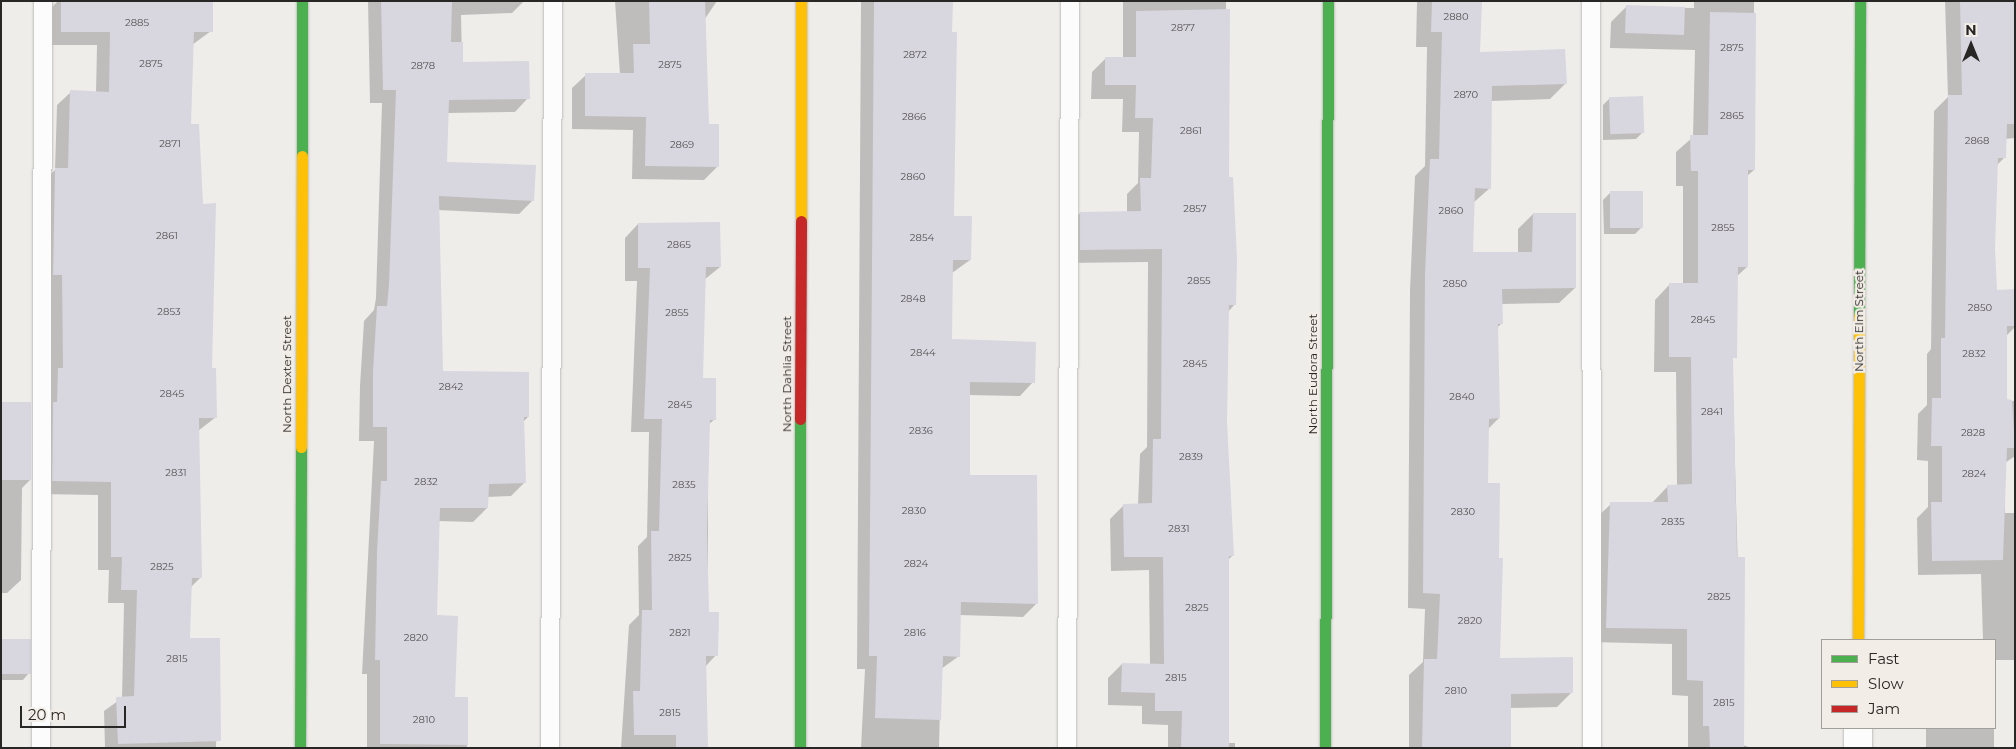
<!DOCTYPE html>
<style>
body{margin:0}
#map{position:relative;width:2016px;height:749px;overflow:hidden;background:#efedea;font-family:Montserrat,sans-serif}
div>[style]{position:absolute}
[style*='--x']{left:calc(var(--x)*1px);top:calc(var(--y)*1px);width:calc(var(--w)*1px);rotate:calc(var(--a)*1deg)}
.shadow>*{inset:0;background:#0003;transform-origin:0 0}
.building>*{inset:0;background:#d8d6df;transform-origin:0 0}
.roads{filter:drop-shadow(0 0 1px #bcbab7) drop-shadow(0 0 1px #bcbab7)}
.lane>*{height:18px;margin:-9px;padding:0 9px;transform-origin:9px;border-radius:9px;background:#fdfcfc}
.street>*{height:28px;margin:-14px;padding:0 14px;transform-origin:14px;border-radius:14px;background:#fdfcfc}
.fast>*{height:11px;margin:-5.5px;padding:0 5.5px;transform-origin:5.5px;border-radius:5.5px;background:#4caf50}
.slow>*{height:11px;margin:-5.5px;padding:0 5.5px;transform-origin:5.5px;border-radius:5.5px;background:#ffc107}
.jam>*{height:11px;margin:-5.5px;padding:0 5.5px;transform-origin:5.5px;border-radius:5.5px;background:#c62828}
span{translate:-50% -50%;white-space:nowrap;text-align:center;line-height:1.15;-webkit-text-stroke:4.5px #f2ede7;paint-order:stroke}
.number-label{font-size:10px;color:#555354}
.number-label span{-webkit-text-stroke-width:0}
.street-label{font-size:12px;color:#292725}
.frame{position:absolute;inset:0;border:2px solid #292725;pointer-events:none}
.legend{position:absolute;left:1821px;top:639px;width:175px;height:90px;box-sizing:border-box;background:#f2ede7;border:1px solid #a29e99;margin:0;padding:6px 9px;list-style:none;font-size:15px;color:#292725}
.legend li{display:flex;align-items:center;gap:10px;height:25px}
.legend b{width:25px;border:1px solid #a29e99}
.north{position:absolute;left:1946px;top:20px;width:50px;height:50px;-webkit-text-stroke:4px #f2ede7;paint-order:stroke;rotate:0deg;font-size:14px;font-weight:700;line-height:20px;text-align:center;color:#292725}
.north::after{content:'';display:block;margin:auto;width:18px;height:22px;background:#292725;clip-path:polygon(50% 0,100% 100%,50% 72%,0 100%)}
.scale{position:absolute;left:20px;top:706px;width:106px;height:22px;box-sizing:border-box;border:2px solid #292725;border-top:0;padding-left:6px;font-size:15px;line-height:18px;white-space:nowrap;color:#292725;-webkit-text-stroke:4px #f2ede7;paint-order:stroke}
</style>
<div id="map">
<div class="shadow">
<i style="clip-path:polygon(58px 1px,211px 1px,211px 31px,192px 45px,190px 125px,202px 205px,215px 205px,211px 369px,216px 417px,198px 431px,201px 577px,190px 588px,189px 639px,219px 639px,216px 748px,105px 748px,104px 711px,122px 698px,124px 603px,108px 603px,109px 570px,98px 570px,98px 495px,39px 494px,42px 183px,55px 170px,57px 105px,71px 92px,96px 93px,97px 45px,48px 45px,48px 11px)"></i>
<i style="clip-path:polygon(368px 1px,524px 1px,512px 13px,461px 15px,462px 63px,528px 98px,515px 112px,448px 113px,446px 163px,533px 200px,519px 214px,438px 210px,442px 373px,528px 417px,523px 422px,525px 482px,511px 496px,487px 497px,487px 508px,473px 522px,438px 521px,435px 616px,454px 698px,466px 698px,467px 748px,367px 748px,367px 674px,362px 674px,374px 441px,359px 441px,360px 386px,364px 321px,374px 310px,376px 298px,382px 103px,370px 103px)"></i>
<i style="clip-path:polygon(615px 1px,717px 1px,704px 20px,708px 125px,718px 166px,704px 180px,632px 179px,633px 130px,572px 129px,572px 88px,586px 75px,620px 75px)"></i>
<i style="clip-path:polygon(861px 1px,950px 1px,952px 217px,970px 260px,952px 273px,950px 340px,1033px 382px,1020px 396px,968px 395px,969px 476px,1037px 603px,1023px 617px,959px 615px,959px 656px,941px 669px,939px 748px,861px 748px,865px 669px,857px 669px)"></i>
<i style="clip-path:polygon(1123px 1px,1226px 1px,1228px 178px,1235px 304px,1228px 312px,1226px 422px,1233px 555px,1228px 560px,1228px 743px,1235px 743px,1235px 748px,1168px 748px,1168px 725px,1142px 724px,1142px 706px,1108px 705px,1108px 678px,1122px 664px,1150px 665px,1149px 570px,1111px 571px,1110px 519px,1124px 505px,1138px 505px,1140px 454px,1147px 447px,1148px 262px,1066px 263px,1066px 227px,1080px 213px,1127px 213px,1127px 194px,1138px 183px,1139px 132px,1122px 132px,1123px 99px,1091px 99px,1092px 72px,1106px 58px,1123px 58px)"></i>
<i style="clip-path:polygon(1417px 1px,1481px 1px,1479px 53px,1566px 83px,1550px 99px,1491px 101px,1490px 188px,1473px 203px,1472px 254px,1518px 254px,1518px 229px,1533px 214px,1575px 288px,1559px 303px,1501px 304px,1502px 323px,1497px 328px,1499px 418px,1488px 429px,1487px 484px,1498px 659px,1572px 692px,1557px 707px,1510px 708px,1510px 748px,1409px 748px,1409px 675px,1423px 662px,1425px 609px,1408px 608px,1410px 290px,1415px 176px,1425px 166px,1427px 47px,1416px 47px)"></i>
<i style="clip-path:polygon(1694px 1px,1754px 1px,1754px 170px,1747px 176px,1747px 267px,1736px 277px,1732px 361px,1743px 745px,1752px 748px,1688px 748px,1688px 696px,1672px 695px,1672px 644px,1591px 642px,1595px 519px,1611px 504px,1652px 503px,1668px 486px,1677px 486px,1676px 372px,1654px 372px,1655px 300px,1670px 284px,1683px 284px,1683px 186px,1676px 186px,1676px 152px,1693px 137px,1695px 50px,1610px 48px,1611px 22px,1626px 7px,1694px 8px)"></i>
<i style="clip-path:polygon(1945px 1px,2015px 1px,2015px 138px,2005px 139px,2005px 157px,1996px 166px,1994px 249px,1996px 291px,2015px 290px,2015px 327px,2005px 337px,2005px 401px,2015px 401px,2015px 456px,2005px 463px,2005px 513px,2015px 513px,2015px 660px,1995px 660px,1995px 640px,1983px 640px,1981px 574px,1918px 575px,1917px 518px,1928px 507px,1928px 461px,1917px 460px,1918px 414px,1927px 405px,1927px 354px,1931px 349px,1934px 111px,1948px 97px)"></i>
<i style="clip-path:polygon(1610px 98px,1643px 132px,1636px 139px,1603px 140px,1603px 105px)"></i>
<i style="clip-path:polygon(1610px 193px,1642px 227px,1635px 234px,1604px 234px,1603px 200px)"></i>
<i style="clip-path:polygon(638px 224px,720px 267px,704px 280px,702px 379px,715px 419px,708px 425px,708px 613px,716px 655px,705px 667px,706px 748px,621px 748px,629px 625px,639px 615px,638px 546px,647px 537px,649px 432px,631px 432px,637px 281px,625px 281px,625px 238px)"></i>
<i style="clip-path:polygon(1px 404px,30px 480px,22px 488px,21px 580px,7px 593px,1px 593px)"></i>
<i style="clip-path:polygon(1px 641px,29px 673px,23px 680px,1px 680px)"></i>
<i style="left:1926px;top:728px;width:68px;height:20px"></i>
</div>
<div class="building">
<i style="clip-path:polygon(61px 1px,213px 1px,213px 32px,194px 32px,191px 124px,199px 124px,203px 204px,216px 203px,212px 368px,216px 368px,217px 418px,199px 418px,202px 578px,192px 578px,190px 638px,220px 638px,221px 741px,118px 744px,116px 697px,134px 696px,137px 590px,121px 590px,122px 557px,111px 557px,111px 482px,52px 481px,53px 402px,57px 402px,58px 368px,63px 368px,62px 275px,53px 275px,55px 168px,68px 168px,70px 90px,109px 92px,110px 32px,61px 32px)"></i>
<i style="clip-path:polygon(381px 1px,452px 1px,451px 42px,463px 42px,463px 62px,529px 61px,530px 99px,449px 100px,447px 162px,536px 165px,534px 201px,439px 196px,443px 371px,529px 372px,529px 417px,524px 417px,526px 483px,489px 484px,488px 508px,440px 508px,437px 615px,458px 616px,455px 697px,468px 697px,468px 745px,380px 744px,380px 660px,375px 660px,377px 552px,381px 481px,387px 481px,387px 427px,373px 427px,373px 371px,377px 306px,387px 306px,389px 284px,396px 90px,383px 90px)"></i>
<i style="clip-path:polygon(649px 1px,705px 1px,709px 124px,719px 124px,719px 167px,645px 166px,646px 117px,585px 116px,585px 73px,634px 73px,633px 44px,650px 44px)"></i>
<i style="clip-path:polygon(874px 1px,953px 1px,952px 32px,957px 32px,954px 216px,972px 216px,971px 260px,953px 260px,952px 339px,1036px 342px,1035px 383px,970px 382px,970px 475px,1037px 475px,1038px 604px,961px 602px,960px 657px,943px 656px,941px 720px,875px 718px,877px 656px,869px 656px)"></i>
<i style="clip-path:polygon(1432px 1px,1482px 1px,1480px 52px,1565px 49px,1567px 84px,1492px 86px,1491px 189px,1475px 188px,1473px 252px,1532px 252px,1533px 213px,1576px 213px,1576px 288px,1502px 289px,1503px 324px,1498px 324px,1500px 418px,1489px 419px,1488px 483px,1500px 483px,1499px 558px,1503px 558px,1500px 658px,1573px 657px,1573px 693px,1511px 694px,1511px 748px,1422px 748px,1424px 659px,1437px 659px,1440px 594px,1423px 593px,1425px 274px,1430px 159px,1439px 159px,1442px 32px,1431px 32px)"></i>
<i style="clip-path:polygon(1960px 1px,2015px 1px,2015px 124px,2007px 124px,2006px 158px,1998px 158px,1995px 249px,1997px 290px,2015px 289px,2015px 326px,2007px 326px,2007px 399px,2012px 400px,2015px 448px,2007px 448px,2003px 560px,1932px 561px,1931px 502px,1942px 502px,1942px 446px,1931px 446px,1932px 398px,1941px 398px,1941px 338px,1945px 338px,1948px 95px,1962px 95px)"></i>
<i style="left:1626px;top:5px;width:59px;height:28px;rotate:2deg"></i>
<i style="clip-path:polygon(1230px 9px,1229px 177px,1233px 177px,1237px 259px,1236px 305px,1229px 305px,1227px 422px,1234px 556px,1229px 556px,1229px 748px,1181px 748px,1182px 711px,1155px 711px,1155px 693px,1121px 692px,1122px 663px,1164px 664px,1163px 557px,1124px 557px,1123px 504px,1152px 503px,1153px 439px,1161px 439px,1162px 249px,1080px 250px,1080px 212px,1141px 211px,1140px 178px,1151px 178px,1153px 118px,1135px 118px,1136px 85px,1105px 85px,1105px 57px,1136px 57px,1136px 11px)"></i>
<i style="clip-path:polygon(1710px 12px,1756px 13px,1755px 170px,1748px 170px,1748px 267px,1738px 267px,1737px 358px,1733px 358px,1737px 557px,1745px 557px,1744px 748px,1710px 748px,1709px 726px,1703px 726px,1703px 681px,1687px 680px,1687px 629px,1606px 628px,1610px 502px,1668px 502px,1667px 485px,1692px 484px,1691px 357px,1669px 357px,1669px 283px,1698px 283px,1698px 171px,1691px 171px,1690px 135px,1708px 135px)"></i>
<i style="left:1643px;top:96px;width:37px;height:34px;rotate:88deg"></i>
<i style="left:1610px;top:191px;width:33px;height:37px"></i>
<i style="clip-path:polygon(720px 222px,721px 267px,706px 267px,703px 378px,716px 378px,716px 420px,710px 420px,707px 531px,709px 612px,719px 612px,718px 656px,706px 656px,708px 748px,676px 748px,676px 735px,634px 735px,633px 691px,640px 691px,642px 610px,652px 610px,651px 531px,659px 531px,662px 419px,644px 419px,650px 268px,638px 268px,638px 223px)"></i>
<i style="left:31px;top:402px;width:78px;height:30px;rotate:90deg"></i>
<i style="left:31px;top:639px;width:35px;height:30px;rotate:90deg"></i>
</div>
<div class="roads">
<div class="lane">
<i style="--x:1591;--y:1;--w:747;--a:89.92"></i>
<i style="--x:41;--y:748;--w:747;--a:-89.85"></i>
<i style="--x:550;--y:748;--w:747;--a:-89.77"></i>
<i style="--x:1067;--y:748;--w:747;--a:-89.77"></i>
</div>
<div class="street">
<i style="--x:1858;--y:748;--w:20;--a:-90"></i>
</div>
<div class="fast">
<i style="--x:302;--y:156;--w:155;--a:-90"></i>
<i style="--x:1859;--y:316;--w:315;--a:-89.8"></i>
<i style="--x:300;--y:748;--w:301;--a:-89.8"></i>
<i style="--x:800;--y:748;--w:329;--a:-90"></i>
<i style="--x:1325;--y:748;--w:747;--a:-89.77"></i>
</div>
<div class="slow">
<i style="--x:801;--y:221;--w:220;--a:-90"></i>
<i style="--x:301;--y:447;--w:291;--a:-89.8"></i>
<i style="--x:1858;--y:640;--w:324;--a:-89.8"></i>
</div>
<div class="jam">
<i style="--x:800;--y:419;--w:198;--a:-89.7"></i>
</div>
</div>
<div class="number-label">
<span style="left:1456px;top:17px">2880</span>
<span style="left:137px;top:23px">2885</span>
<span style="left:1183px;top:28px">2877</span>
<span style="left:1732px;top:48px">2875</span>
<span style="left:915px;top:55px">2872</span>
<span style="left:151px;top:64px">2875</span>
<span style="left:670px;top:65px">2875</span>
<span style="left:423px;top:66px">2878</span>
<span style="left:1466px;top:95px">2870</span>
<span style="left:1732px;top:116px">2865</span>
<span style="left:914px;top:117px">2866</span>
<span style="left:1191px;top:131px">2861</span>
<span style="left:1977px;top:141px">2868</span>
<span style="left:170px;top:144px">2871</span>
<span style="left:682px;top:145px">2869</span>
<span style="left:913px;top:177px">2860</span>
<span style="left:1195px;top:209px">2857</span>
<span style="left:1451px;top:211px">2860</span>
<span style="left:1723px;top:228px">2855</span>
<span style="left:167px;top:236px">2861</span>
<span style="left:922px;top:238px">2854</span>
<span style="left:679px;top:245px">2865</span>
<span style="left:1199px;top:281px">2855</span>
<span style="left:1455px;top:284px">2850</span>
<span style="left:913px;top:299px">2848</span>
<span style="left:1980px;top:308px">2850</span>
<span style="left:169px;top:312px">2853</span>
<span style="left:677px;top:313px">2855</span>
<span style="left:1703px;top:320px">2845</span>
<span style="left:923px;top:353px">2844</span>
<span style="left:1974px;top:354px">2832</span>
<span style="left:1195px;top:364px">2845</span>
<span style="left:451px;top:387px">2842</span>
<span style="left:172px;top:394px">2845</span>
<span style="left:1462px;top:397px">2840</span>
<span style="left:680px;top:405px">2845</span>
<span style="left:1712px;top:412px">2841</span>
<span style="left:921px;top:431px">2836</span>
<span style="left:1973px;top:433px">2828</span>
<span style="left:1191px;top:457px">2839</span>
<span style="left:176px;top:473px">2831</span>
<span style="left:1974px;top:474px">2824</span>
<span style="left:426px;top:482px">2832</span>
<span style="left:684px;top:485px">2835</span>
<span style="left:914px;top:511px">2830</span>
<span style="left:1463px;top:512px">2830</span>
<span style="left:1673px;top:522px">2835</span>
<span style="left:1179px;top:529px">2831</span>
<span style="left:680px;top:558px">2825</span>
<span style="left:916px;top:564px">2824</span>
<span style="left:162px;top:567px">2825</span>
<span style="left:1719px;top:597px">2825</span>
<span style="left:1197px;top:608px">2825</span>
<span style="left:1470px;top:621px">2820</span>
<span style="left:680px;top:633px">2821</span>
<span style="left:915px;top:633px">2816</span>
<span style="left:416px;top:638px">2820</span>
<span style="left:177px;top:659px">2815</span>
<span style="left:1176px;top:678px">2815</span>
<span style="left:1456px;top:691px">2810</span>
<span style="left:1724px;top:703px">2815</span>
<span style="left:670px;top:713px">2815</span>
<span style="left:424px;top:720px">2810</span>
</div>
<div class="street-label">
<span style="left:1859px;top:321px;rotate:-90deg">North Elm Street</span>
<span style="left:287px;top:374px;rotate:-90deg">North Dexter Street</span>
<span style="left:787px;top:374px;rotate:-90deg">North Dahlia Street</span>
<span style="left:1313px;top:374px;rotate:-90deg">North Eudora Street</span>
</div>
<div class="frame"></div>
<ul class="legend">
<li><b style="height:6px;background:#4caf50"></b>Fast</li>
<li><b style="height:6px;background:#ffc107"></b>Slow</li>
<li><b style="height:6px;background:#c62828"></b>Jam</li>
</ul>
<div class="north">N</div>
<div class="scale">20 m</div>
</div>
